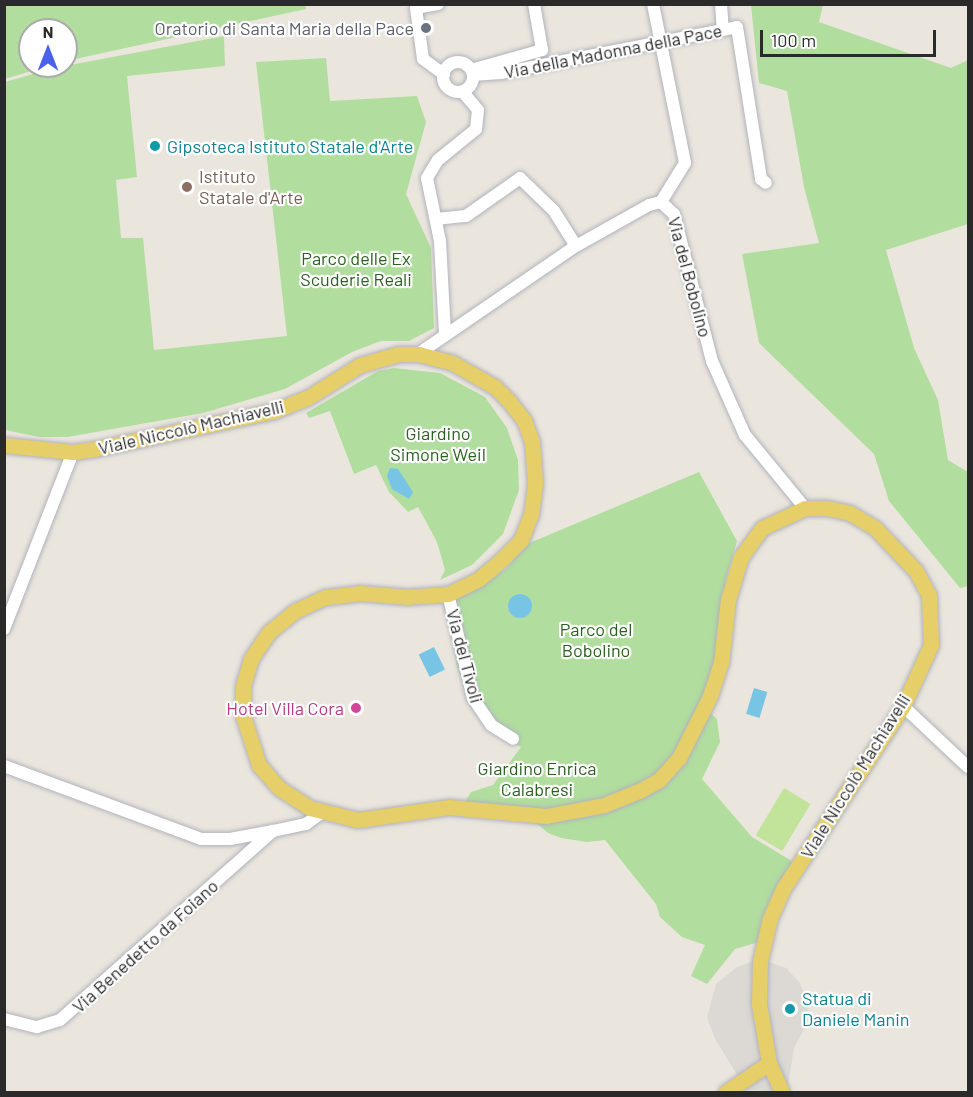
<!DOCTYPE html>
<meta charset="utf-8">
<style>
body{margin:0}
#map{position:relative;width:973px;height:1097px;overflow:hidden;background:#ebe6dd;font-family:Barlow,sans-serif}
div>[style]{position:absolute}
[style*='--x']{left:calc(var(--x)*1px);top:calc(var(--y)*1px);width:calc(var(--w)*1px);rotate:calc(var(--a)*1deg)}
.green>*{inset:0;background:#b1de9e}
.pitch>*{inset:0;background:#c2e49a;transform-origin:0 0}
.plaza>*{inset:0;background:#dcd9d4}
.water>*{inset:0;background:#78c4e5;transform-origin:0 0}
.round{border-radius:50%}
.roads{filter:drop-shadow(0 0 2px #b1b3bd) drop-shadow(0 0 2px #b1b3bd)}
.minor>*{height:12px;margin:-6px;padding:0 6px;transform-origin:6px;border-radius:6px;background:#fff}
.minor>.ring{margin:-6px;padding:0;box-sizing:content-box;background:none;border:12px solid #fff;border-radius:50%}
.major>*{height:15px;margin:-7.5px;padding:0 7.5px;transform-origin:7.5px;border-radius:7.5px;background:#e6ce68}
.dots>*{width:16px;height:16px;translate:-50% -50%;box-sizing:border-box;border:3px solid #fff;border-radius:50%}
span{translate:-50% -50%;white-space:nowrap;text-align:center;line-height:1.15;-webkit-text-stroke:4.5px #fff;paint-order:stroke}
.worship-label{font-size:18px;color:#5b616d}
.right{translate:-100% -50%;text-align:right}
.street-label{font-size:18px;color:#2a2a2a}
.culture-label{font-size:18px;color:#0d838f}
.left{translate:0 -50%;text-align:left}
.education-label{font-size:18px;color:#785e54}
.park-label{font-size:18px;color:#2b6220}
.hotel-label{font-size:18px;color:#b23c85}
.frame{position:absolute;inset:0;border:6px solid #2a2a2a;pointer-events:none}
.north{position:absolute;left:18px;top:18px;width:60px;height:60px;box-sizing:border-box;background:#fff;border:2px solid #aaa;border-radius:50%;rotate:0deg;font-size:16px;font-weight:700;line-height:24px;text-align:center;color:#2a2a2a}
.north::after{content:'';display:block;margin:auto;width:21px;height:27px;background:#4a61ec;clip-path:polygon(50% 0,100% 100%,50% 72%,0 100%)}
.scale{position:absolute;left:760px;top:30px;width:176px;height:27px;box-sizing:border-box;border:3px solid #2a2a2a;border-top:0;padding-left:8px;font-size:18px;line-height:21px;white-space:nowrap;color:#2a2a2a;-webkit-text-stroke:4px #fff;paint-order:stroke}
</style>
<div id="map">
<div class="green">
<i style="clip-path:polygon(5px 4px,305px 4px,306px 9px,66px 61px,66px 30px,30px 30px,30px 66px,48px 66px,5px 79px)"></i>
<i style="clip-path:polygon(751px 5px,823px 5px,819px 22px,951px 68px,968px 60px,968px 224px,886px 250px,914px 348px,938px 400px,948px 460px,968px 472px,968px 586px,960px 588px,889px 501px,874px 454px,759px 343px,742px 254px,819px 243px,804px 187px,787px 91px,759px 83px)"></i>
<i style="clip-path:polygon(224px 36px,225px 66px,127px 76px,137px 177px,116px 180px,121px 238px,143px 238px,154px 350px,287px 336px,256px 62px,326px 58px,330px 101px,417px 96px,426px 122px,406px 194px,431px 248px,434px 328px,409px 341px,381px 341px,352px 352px,285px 389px,203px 413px,68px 437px,39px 437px,5px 430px,5px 82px,54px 68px)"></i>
<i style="clip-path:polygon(394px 368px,440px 373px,485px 397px,507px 428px,518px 460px,519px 490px,503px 534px,472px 565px,440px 580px,445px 570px,437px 542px,418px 507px,408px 512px,389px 492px,376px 465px,354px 474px,330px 411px,309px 418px,306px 413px,378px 371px)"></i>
<i style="clip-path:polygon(699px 472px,737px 541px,726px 579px,712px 677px,674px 758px,660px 772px,608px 799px,551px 810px,465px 802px,471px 792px,493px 785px,521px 747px,509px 742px,468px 697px,457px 667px,446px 600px,480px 587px,506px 569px,527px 544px)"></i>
<i style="clip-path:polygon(707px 710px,717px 719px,720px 742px,702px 779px,752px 837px,795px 863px,759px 942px,735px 949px,707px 984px,691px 976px,705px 945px,682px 937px,660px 917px,656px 904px,605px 840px,587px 842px,561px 838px,548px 833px,533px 820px,586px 817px,656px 788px)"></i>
</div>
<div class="pitch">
<i style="left:784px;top:788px;width:31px;height:55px;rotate:31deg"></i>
</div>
<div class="plaza">
<i style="clip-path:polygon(760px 959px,786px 968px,800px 983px,808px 1003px,809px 1020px,794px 1048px,788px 1085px,782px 1092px,746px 1090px,714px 1037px,707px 1017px,716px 984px,737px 967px)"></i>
</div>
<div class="water">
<i style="clip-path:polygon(390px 468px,398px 469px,413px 492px,409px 499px,392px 489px,387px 476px)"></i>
<i class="round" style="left:508px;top:594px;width:24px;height:24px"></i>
<i style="left:434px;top:647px;width:25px;height:17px;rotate:64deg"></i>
<i style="left:754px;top:688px;width:14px;height:27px;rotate:17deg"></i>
</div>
<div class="roads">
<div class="minor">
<i style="--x:438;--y:4;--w:22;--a:170"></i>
<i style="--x:416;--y:8;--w:51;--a:82.2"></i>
<i style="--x:423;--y:59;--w:26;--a:36"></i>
<i style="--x:653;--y:4;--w:162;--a:78.6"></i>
<i style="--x:685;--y:163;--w:46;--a:121.6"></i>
<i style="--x:721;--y:4;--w:26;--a:86"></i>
<i class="ring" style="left:443px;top:62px;width:18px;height:18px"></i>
<i style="--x:471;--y:70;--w:74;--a:-15.7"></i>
<i style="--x:542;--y:50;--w:47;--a:-99.9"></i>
<i style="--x:473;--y:75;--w:28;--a:-4"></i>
<i style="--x:501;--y:73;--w:240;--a:-11"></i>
<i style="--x:737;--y:27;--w:154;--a:81"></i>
<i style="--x:761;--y:179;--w:6;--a:39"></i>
<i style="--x:436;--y:219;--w:30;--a:-6"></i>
<i style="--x:466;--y:216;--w:66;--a:-35.1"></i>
<i style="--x:520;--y:178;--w:47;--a:44.1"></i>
<i style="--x:554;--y:211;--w:41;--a:57.8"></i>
<i style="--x:445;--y:334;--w:93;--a:-93.1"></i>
<i style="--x:440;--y:241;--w:64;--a:-101.7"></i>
<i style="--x:427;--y:178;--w:21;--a:-59"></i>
<i style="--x:438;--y:160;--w:49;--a:-39.2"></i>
<i style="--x:476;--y:129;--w:19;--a:-84"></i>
<i style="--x:478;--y:110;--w:23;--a:-130"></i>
<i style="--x:418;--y:354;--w:191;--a:-34.4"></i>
<i style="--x:576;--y:246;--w:84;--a:-29.3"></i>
<i style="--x:649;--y:205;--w:12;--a:-14"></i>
<i style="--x:661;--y:202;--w:18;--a:43"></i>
<i style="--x:674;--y:214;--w:152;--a:75.5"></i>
<i style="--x:712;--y:361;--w:81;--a:66"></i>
<i style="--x:745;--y:435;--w:94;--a:50.6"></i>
<i style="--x:448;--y:594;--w:107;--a:76.5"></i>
<i style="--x:473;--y:698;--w:32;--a:56"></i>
<i style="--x:491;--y:725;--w:26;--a:32"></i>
<i style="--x:4;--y:629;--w:190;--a:-68.7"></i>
<i style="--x:903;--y:706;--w:89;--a:43.2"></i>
<i style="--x:4;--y:766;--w:210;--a:20.3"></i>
<i style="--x:201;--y:839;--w:29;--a:0"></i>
<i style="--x:230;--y:839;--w:44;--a:-10.5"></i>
<i style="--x:273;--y:831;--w:34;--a:-12"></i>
<i style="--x:306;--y:824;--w:19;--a:-36"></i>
<i style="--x:4;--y:1019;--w:34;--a:14"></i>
<i style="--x:37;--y:1027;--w:24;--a:-17"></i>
<i style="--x:60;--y:1020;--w:285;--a:-41.6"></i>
</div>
<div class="major">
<i style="--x:4;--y:445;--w:69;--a:5.8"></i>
<i style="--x:73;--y:452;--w:22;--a:-8"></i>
<i style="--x:95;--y:449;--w:183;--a:-12"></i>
<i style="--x:274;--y:411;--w:35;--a:-22"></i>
<i style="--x:307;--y:398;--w:62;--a:-31.9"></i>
<i style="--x:360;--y:365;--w:41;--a:-15.8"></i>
<i style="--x:399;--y:354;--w:19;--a:0"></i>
<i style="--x:418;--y:354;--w:34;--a:14"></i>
<i style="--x:451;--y:362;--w:51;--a:29.6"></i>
<i style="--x:495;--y:387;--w:20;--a:45"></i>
<i style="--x:509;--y:401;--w:24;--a:52"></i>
<i style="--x:524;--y:420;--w:23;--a:70"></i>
<i style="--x:532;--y:442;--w:41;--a:85.8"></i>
<i style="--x:535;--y:483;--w:31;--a:97"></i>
<i style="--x:531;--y:514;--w:28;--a:111"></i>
<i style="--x:521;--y:540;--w:31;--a:135"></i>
<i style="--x:499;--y:562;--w:26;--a:140"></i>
<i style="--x:479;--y:579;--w:34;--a:154"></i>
<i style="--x:448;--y:594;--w:39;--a:176"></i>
<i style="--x:409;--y:597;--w:49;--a:-175.3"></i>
<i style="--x:360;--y:593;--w:35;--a:173"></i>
<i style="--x:325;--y:597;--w:33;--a:155"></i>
<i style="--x:295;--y:611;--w:33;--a:141"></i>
<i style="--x:269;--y:632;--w:32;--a:124"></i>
<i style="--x:251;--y:659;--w:28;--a:107"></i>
<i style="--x:243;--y:686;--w:30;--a:90"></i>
<i style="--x:243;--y:716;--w:52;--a:71.9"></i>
<i style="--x:259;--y:765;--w:30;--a:49"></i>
<i style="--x:279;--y:788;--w:37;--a:33"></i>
<i style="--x:310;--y:808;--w:49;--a:14"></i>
<i style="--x:358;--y:820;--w:92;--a:-8.1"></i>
<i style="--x:449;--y:807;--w:97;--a:5.3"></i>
<i style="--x:546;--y:816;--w:59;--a:-10.7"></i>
<i style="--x:604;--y:805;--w:40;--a:-22"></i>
<i style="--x:641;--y:790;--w:21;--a:-29"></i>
<i style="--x:659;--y:780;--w:30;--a:-48"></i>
<i style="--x:679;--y:758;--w:69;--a:-63.4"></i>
<i style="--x:710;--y:696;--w:35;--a:-72"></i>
<i style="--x:721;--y:663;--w:63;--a:-83.7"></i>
<i style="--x:728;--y:600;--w:45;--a:-73.2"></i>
<i style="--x:741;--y:557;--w:36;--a:-54"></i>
<i style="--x:762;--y:528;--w:47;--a:-24.9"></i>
<i style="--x:805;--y:508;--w:22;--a:0"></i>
<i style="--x:827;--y:508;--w:24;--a:12"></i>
<i style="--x:850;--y:513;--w:29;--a:31"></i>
<i style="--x:875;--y:528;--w:59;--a:46.4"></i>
<i style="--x:916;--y:571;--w:27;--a:62"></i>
<i style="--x:929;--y:595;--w:50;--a:87.7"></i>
<i style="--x:931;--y:645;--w:67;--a:114.7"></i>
<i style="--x:903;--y:706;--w:219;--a:123.3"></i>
<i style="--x:783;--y:889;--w:32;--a:114"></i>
<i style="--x:770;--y:918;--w:44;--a:103.1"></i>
<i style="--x:760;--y:961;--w:43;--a:91.3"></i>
<i style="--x:759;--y:1004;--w:60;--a:80.4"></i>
<i style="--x:769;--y:1063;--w:32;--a:66"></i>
<i style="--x:726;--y:1092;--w:52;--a:-34"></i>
</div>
</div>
<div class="dots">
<i style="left:426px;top:28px;background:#6b7280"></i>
<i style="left:155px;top:146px;background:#0f9aa8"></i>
<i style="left:187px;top:187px;background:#8d6e63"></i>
<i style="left:356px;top:708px;background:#d1479c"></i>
<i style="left:790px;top:1009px;background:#0f9aa8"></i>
</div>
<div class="worship-label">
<span class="right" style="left:414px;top:28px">Oratorio di Santa Maria della Pace</span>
</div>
<div class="street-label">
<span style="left:613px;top:51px;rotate:-11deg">Via della Madonna della Pace</span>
<span style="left:690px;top:277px;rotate:75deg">Via del Bobolino</span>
<span style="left:191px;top:427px;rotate:-13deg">Viale Niccolò Machiavelli</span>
<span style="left:465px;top:656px;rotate:75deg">Via del Tivoli</span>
<span style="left:855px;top:776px;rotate:-58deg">Viale Niccolò Machiavelli</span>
<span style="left:145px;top:946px;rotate:-42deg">Via Benedetto da Foiano</span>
</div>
<div class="culture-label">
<span class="left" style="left:167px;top:146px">Gipsoteca Istituto Statale d'Arte</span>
<span class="left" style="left:802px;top:1009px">Statua di<br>Daniele Manin</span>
</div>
<div class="education-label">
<span class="left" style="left:199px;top:187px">Istituto<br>Statale d'Arte</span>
</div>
<div class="park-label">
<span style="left:356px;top:269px">Parco delle Ex<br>Scuderie Reali</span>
<span style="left:438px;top:444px">Giardino<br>Simone Weil</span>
<span style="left:596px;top:640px">Parco del<br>Bobolino</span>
<span style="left:537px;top:779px">Giardino Enrica<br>Calabresi</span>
</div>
<div class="hotel-label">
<span class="right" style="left:344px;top:708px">Hotel Villa Cora</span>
</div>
<div class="frame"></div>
<div class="north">N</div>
<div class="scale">100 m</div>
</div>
